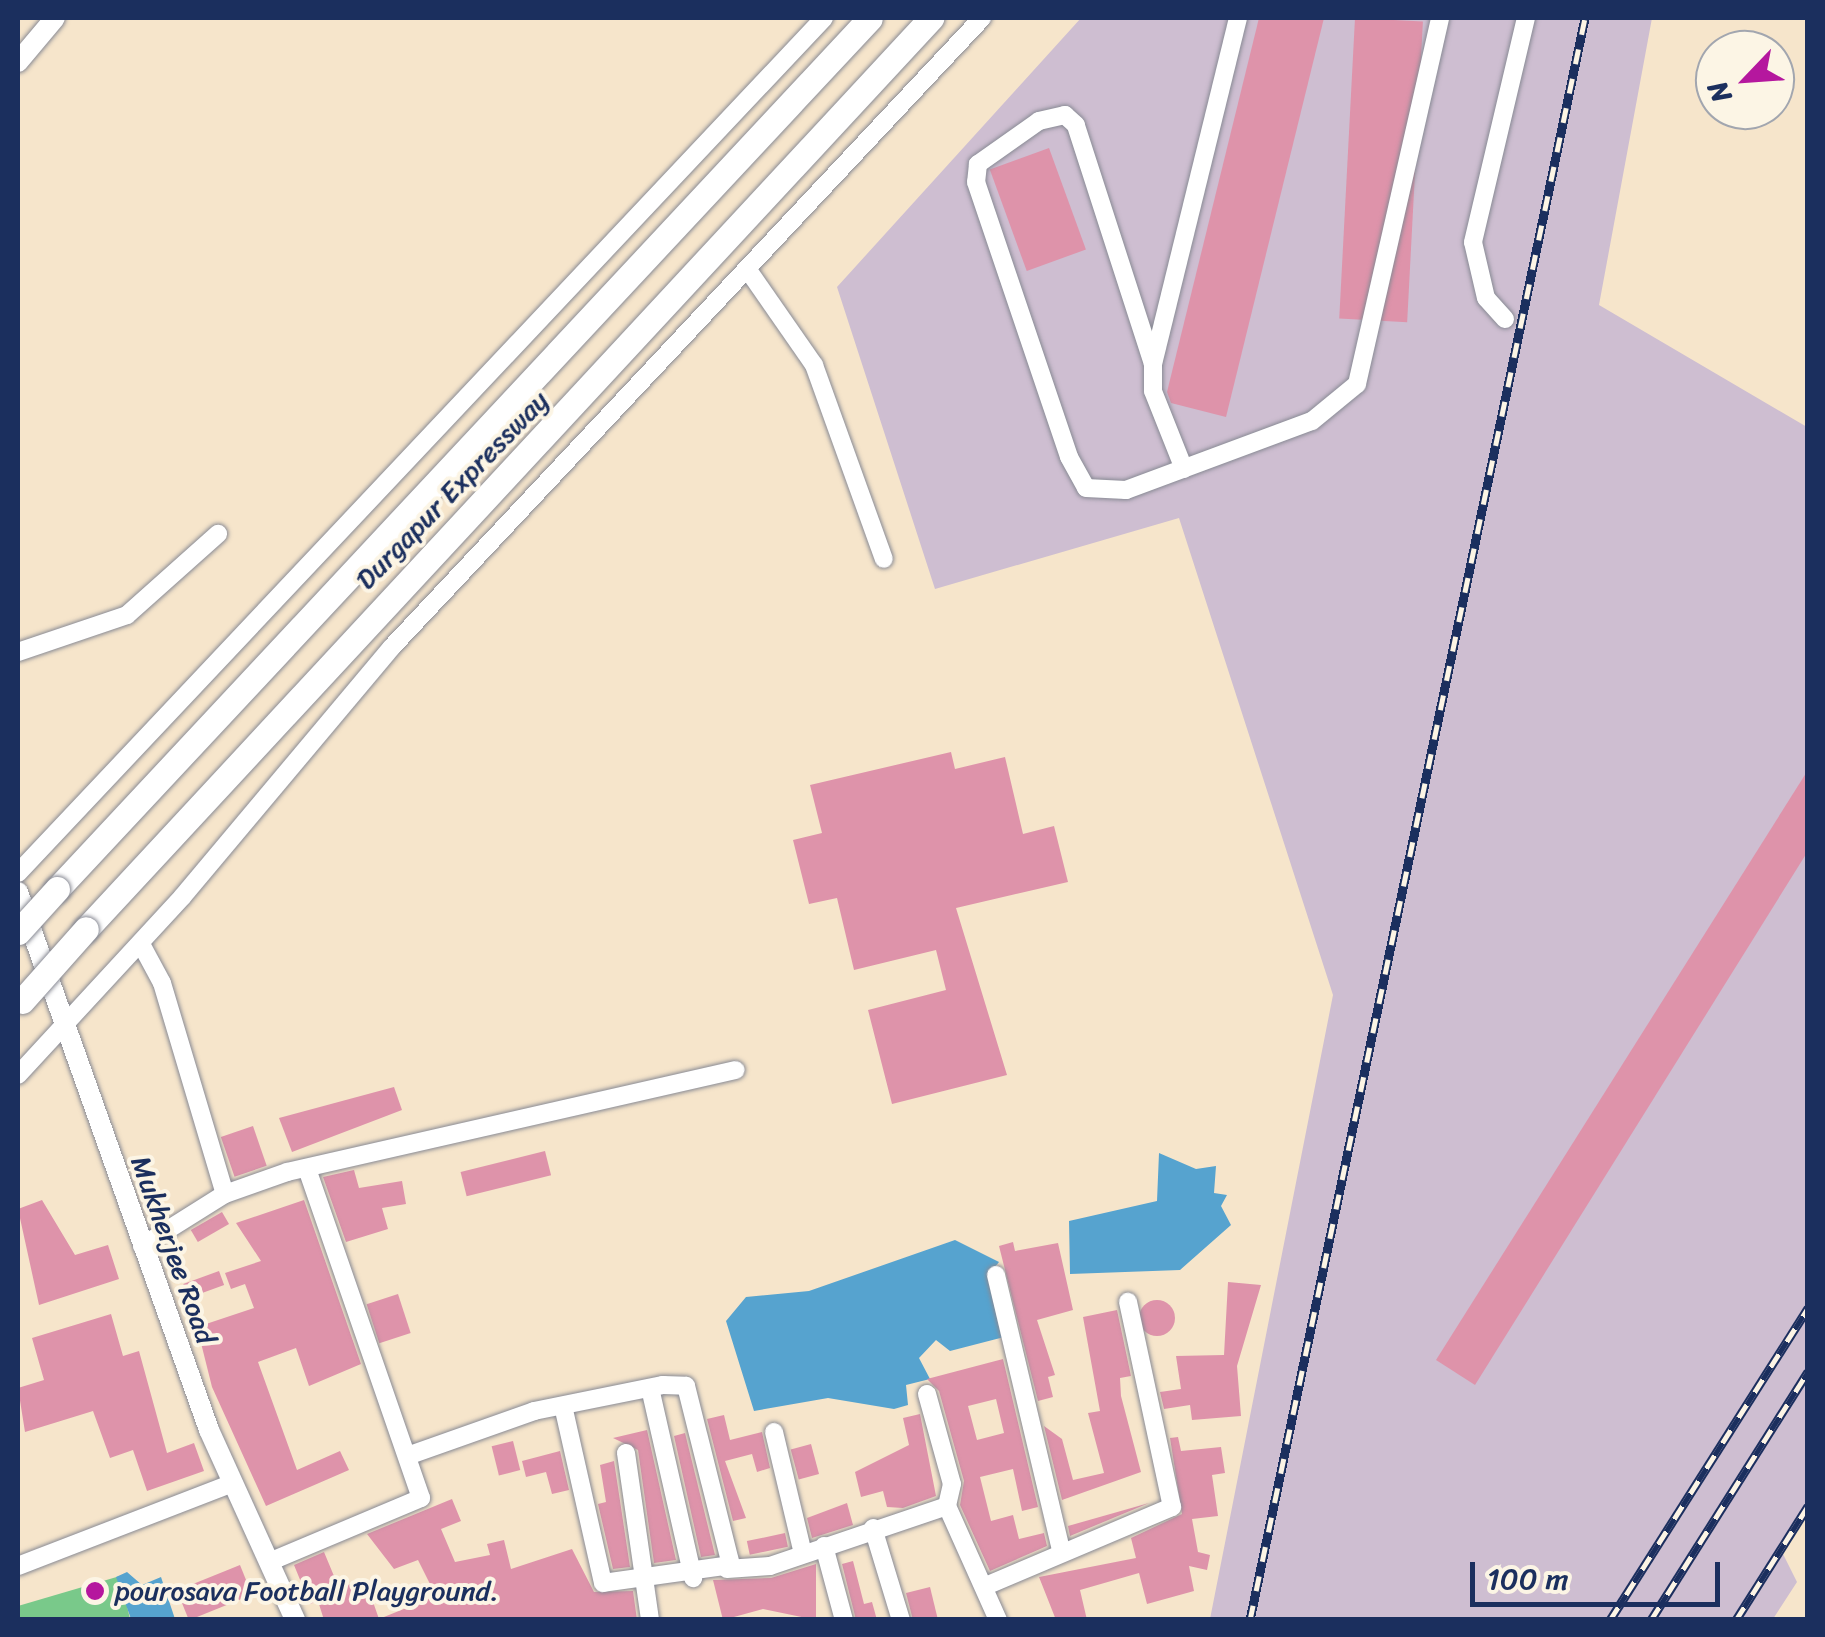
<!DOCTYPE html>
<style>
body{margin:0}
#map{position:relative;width:1825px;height:1637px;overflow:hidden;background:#f6e5cb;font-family:Sriracha,sans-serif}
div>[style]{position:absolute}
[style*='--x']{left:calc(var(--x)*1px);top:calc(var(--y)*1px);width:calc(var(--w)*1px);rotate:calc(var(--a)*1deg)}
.industrial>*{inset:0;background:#cebed1}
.green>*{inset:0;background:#79c98a}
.water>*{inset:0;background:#56a3cf}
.building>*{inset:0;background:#de93aa;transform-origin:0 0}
.round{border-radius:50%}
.roads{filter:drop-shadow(0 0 2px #888a94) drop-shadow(0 0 2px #888a94)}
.minor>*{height:18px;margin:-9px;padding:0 9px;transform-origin:9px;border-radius:9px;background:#fff}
.major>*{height:20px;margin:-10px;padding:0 10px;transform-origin:10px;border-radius:10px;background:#fff}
.highway>*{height:25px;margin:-12.5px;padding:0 12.5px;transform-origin:12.5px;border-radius:12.5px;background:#fff}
.rail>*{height:9px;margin-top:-4.5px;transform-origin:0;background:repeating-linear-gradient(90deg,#fcf5e5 0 15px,#1b2f5e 0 30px);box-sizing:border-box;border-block:2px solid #1b2f5e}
.bridges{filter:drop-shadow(0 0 2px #888a94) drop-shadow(0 0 2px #888a94)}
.highway-bridge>*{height:25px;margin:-12.5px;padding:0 12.5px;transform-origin:12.5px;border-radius:12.5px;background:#fff}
.dots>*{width:28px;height:28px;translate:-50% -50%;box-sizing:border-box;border:5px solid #fcf5e5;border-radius:50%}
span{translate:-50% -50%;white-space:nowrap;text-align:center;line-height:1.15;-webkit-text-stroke:8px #fcf5e5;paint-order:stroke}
.street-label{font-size:28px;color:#1b2f5e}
.poi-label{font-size:28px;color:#1b2f5e}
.left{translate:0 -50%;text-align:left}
.frame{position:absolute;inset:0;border:20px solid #1b2f5e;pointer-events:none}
.north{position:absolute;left:1695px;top:30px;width:100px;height:100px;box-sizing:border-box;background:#fcf5e5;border:2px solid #a2a6af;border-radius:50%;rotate:245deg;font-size:28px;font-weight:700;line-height:40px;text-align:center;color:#1b2f5e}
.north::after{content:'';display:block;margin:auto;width:35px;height:45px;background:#b5179e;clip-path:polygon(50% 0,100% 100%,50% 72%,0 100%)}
.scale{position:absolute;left:1470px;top:1562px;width:250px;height:45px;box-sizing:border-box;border:5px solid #1b2f5e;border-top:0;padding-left:12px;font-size:30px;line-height:35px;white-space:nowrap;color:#1b2f5e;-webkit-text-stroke:8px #fcf5e5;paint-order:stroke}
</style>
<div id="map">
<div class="industrial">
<i style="clip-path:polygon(1081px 18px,1652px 18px,1599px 305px,1807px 427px,1808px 1513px,1782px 1552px,1797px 1582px,1773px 1619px,1210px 1619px,1333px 995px,1179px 518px,935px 589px,837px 287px)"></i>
</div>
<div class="green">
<i style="clip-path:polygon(120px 1576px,130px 1619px,18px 1620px,18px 1606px)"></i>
</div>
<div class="water">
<i style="clip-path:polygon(1159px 1153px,1196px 1169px,1216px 1166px,1214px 1193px,1227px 1195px,1221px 1206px,1231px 1225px,1180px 1270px,1070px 1274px,1069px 1221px,1157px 1201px)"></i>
<i style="clip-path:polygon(955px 1240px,999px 1262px,992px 1271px,1008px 1336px,950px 1351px,936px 1340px,919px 1358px,930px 1379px,906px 1385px,908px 1405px,894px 1409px,828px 1398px,754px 1411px,726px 1321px,746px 1297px,809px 1291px)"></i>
<i style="clip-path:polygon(127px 1572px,142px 1585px,161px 1577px,175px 1619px,131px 1619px,116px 1577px)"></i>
</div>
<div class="building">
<i style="clip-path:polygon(1259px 18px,1324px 18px,1226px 417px,1171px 403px,1167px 392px)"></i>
<i style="left:1355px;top:18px;width:68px;height:301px;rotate:3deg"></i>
<i style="left:1049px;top:148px;width:108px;height:63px;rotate:70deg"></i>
<i style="clip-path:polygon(951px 752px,955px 769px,1005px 757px,1023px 834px,1054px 826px,1068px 882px,956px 908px,1007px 1075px,892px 1104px,868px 1010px,946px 990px,936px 950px,854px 970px,837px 898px,809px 904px,793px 840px,822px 833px,810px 785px)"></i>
<i style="clip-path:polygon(1808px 770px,1808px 851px,1475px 1385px,1436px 1360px)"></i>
<i style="clip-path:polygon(394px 1087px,402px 1110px,292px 1152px,279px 1118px)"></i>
<i style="left:253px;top:1126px;width:42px;height:34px;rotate:71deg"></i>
<i style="left:545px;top:1151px;width:25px;height:87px;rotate:76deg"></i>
<i style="clip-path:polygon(354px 1170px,359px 1188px,402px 1181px,406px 1204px,382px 1208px,388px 1229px,346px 1242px,323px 1177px)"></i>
<i style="clip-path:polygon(42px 1200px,75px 1255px,108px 1245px,119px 1279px,39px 1305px,18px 1209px)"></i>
<i style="clip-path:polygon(304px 1200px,361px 1364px,309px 1386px,296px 1348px,258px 1362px,297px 1470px,340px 1451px,349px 1470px,266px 1506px,212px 1387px,197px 1327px,254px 1308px,245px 1284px,231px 1289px,225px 1273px,261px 1261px,236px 1223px)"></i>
<i style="left:222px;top:1212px;width:14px;height:36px;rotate:60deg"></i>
<i style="clip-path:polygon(1013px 1242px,1015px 1251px,1058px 1243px,1073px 1310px,1037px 1320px,1055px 1375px,1048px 1377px,1053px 1397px,1038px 1401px,999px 1246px)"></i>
<i style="left:219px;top:1271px;width:15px;height:38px;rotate:70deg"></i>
<i style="clip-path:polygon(1228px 1282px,1261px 1285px,1237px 1366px,1241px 1416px,1192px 1420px,1190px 1405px,1164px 1409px,1160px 1392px,1181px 1389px,1176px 1356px,1224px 1355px)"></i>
<i style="left:398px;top:1294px;width:41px;height:33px;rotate:72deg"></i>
<i class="round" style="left:1139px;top:1300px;width:36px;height:36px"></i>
<i style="clip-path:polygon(1117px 1310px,1131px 1376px,1120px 1378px,1121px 1396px,1141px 1472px,1062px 1500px,1044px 1426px,1062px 1439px,1073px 1480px,1104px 1473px,1088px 1413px,1100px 1411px,1083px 1317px)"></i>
<i style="clip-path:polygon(111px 1314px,123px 1356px,139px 1351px,167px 1453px,194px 1443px,204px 1471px,147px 1491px,133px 1450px,110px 1458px,93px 1411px,25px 1432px,18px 1388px,44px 1380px,32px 1338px)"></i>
<i style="clip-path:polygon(evenodd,1003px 1359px,1038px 1507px,1022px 1511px,1013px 1469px,980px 1477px,991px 1521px,1013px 1515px,1019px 1539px,1044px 1533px,1047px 1546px,990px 1571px,960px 1505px,964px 1481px,939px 1391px,927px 1379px,1003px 1359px,996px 1399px,1004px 1433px,977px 1440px,968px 1406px,996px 1399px)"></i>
<i style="clip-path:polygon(920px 1414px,936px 1496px,903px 1508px,887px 1507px,883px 1491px,861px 1497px,855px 1472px,909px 1445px,903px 1418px)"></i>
<i style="clip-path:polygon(724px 1415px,730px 1440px,762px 1432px,770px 1468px,757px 1472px,752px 1454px,725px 1461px,746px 1518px,733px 1521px,707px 1419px)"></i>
<i style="clip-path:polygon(647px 1430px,676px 1560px,654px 1563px,638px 1450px,613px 1438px)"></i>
<i style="clip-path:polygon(685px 1433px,715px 1555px,701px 1557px,674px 1436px)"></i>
<i style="clip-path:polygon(1178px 1437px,1181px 1451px,1221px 1447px,1225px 1473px,1212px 1475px,1218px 1516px,1192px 1519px,1198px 1552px,1210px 1555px,1207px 1570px,1189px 1566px,1194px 1591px,1147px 1604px,1139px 1573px,1080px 1590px,1087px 1620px,1056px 1620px,1039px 1577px,1136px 1558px,1131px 1538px,1182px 1514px,1170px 1438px)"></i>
<i style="left:513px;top:1441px;width:30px;height:22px;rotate:76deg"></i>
<i style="left:811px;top:1444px;width:31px;height:21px;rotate:75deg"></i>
<i style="clip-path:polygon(560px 1451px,569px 1490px,552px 1494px,546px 1472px,526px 1477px,522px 1461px)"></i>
<i style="clip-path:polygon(614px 1461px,630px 1567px,613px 1569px,598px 1504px,606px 1502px,600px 1465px)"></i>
<i style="clip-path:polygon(452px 1499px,461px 1521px,441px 1529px,455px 1562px,490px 1555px,487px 1544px,504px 1540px,511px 1569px,572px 1549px,594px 1592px,633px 1591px,637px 1620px,324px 1620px,318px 1601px,310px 1604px,294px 1565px,324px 1552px,339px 1588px,365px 1579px,379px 1619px,436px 1596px,418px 1560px,394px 1569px,367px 1534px)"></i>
<i style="clip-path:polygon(847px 1503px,853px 1525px,812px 1538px,807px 1518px)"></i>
<i style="clip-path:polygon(1149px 1503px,1070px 1536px,1068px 1526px)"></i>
<i style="left:785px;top:1533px;width:14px;height:39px;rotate:78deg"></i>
<i style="clip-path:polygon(853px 1561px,864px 1604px,872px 1602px,877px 1620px,856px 1620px,842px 1564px)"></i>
<i style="clip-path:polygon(816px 1564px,816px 1620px,763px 1609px,723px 1620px,713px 1580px,771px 1578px)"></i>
<i style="left:240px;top:1565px;width:32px;height:68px;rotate:68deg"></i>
<i style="clip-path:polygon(930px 1587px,938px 1620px,913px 1620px,906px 1593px)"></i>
</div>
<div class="roads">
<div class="minor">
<i style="--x:748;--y:270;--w:116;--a:55.2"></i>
<i style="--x:814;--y:365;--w:206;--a:70.2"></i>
<i style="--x:1505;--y:319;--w:28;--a:-132"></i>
<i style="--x:1486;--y:298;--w:57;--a:-103.1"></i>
<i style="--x:1473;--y:242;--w:230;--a:-76.7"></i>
<i style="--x:1153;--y:364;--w:251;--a:-107.9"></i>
<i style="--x:1076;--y:125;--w:15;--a:-138"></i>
<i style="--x:1065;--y:115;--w:27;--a:167"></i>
<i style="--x:1039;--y:121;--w:75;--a:144.8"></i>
<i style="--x:978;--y:164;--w:18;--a:96"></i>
<i style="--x:976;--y:182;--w:290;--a:71.3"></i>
<i style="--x:1069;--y:457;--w:35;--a:61"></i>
<i style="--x:1086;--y:488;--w:40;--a:2.9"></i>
<i style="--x:1126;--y:490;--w:198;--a:-20.4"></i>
<i style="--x:1312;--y:421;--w:58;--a:-39.4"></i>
<i style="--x:1357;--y:384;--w:375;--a:-77.2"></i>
<i style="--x:1184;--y:469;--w:84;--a:-111.7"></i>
<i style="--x:1153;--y:391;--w:27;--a:-90"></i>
<i style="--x:1153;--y:364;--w:356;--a:-76.2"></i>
<i style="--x:18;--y:652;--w:115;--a:-18.7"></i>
<i style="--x:127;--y:615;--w:122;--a:-41.7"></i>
<i style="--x:18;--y:873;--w:1175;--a:-46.69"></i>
<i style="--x:141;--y:944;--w:44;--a:61.7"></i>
<i style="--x:162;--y:983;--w:220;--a:73.4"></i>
<i style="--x:18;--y:1075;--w:243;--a:-47.3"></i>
<i style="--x:183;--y:896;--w:324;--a:-50"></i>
<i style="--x:391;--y:648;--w:864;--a:-46.83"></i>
<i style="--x:142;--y:1246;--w:98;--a:-32.1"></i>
<i style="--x:225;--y:1194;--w:66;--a:-19.5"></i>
<i style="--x:287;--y:1172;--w:460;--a:-12.8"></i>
<i style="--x:996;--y:1275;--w:284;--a:76.7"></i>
<i style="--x:650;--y:1388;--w:195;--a:77.2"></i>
<i style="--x:927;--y:1394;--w:93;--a:74.5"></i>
<i style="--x:952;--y:1484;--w:23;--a:103"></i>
<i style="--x:774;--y:1432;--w:125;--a:76.6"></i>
<i style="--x:626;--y:1453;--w:169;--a:81.8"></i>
<i style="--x:410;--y:1455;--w:132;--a:-19.5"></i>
<i style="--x:534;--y:1411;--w:132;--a:-11.4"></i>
<i style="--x:663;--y:1385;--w:23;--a:2"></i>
<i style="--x:686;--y:1386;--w:185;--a:75.9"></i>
<i style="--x:731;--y:1565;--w:129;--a:172"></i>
<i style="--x:603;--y:1583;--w:181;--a:-102.7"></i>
<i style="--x:873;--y:1528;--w:96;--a:73.1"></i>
<i style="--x:824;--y:1546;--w:77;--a:74.9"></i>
<i style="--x:269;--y:1562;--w:165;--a:-22.8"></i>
<i style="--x:421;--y:1498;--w:348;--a:-109.1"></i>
<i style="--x:18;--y:1566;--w:230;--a:-21.1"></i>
<i style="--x:727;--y:1569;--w:43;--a:-4"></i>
<i style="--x:770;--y:1566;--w:187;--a:-18.7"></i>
<i style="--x:947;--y:1506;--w:125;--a:65.9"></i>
<i style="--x:988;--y:1585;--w:200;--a:-23"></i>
<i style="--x:1172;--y:1507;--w:210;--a:-102.1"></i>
</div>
<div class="major">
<i style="--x:18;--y:62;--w:57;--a:-49.9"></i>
<i style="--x:18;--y:892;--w:571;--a:70.45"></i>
<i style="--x:209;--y:1430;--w:209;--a:65.6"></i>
</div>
<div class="highway">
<i style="--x:57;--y:889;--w:1191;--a:-46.97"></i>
<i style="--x:86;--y:929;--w:1243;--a:-47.15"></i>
</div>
</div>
<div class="rail">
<i style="--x:1250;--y:1620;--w:1637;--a:-78.19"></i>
<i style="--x:1610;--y:1620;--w:370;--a:-57.6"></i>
<i style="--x:1651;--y:1620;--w:294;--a:-57.7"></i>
<i style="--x:1736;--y:1620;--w:135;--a:-57.7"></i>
</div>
<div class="bridges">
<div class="highway-bridge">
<i style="--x:18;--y:932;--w:58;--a:-47.8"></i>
<i style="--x:22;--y:1001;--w:96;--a:-48.4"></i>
</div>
</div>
<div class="dots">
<i style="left:95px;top:1591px;background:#b5179e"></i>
</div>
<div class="street-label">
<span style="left:452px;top:490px;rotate:-46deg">Durgapur Expressway</span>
<span style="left:173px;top:1250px;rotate:70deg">Mukherjee Road</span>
</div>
<div class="poi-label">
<span class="left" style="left:115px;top:1591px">pourosava Football Playground.</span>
</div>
<div class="frame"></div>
<div class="north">N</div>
<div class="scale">100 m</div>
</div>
